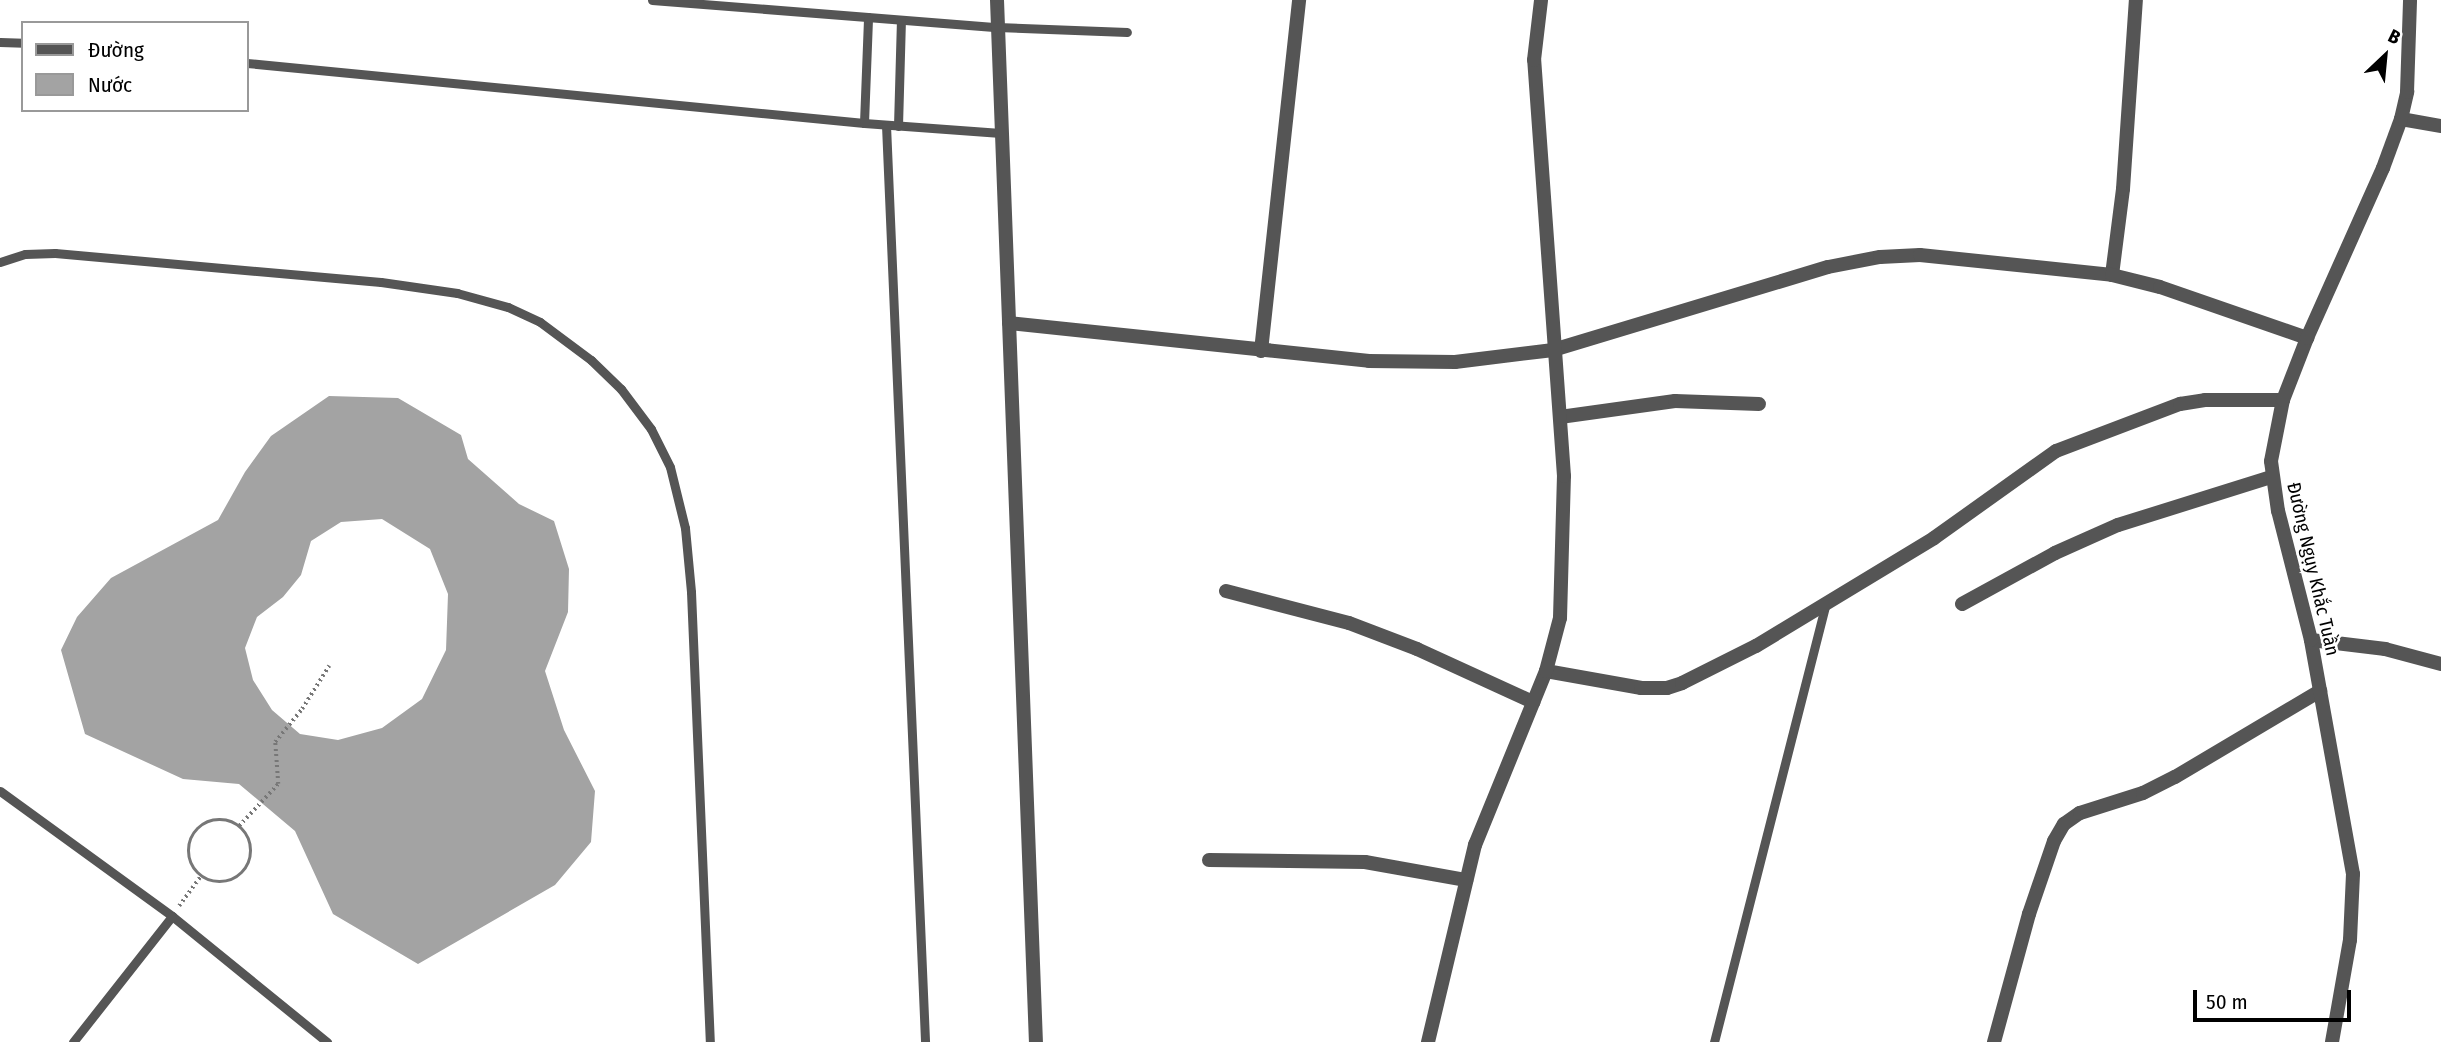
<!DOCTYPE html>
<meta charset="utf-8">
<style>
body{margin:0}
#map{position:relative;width:2441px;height:1042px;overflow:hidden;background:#fff;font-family:"Fira Sans Condensed",sans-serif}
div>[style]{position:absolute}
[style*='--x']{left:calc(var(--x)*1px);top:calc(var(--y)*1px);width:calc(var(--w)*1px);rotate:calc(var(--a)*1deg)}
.water>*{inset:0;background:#a3a3a3}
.path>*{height:3.5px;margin-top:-1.75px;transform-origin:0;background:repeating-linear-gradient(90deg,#777 0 2px,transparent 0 5.5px)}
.path>.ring{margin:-1.75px;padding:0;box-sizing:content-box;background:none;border:3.5px solid #777;border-radius:50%}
.lane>*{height:9px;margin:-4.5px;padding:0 4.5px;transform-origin:4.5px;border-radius:4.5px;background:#555}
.street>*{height:14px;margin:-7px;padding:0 7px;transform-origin:7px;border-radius:7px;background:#555}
span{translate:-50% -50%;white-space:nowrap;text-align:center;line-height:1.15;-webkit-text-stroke:5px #fff;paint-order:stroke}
.street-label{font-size:19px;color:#000}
.legend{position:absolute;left:21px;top:21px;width:228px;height:91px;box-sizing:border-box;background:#fff;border:2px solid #999;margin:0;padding:9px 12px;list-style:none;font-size:21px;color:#000}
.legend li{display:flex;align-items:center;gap:14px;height:35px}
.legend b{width:35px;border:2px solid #999}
.north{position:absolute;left:2350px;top:21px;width:70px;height:70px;-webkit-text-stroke:5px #fff;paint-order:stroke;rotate:26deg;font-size:19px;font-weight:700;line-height:28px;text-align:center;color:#000}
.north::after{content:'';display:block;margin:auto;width:24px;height:32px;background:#000;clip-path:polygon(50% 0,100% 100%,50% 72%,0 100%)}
.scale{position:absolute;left:2193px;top:990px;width:158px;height:32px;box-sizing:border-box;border:4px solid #000;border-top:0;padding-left:9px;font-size:21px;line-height:24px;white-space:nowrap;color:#000;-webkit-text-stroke:5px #fff;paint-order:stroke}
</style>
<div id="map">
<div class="water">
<i style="clip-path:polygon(evenodd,329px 396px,398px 398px,461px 435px,468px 459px,519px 504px,554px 521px,569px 569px,568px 612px,545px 671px,564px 730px,595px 791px,591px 842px,555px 885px,418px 964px,333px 914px,295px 831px,239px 784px,183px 779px,85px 734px,61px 650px,77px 617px,111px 578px,218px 520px,245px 472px,271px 436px,329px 396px,382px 519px,430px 549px,448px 594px,446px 650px,422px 699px,382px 728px,338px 740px,300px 734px,272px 710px,253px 680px,245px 648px,257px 617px,283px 597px,301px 575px,311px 541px,341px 522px,382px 519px)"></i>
</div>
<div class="path">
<i class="ring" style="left:189px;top:820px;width:58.5px;height:58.5px"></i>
<i style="--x:239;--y:826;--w:57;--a:-47.1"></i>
<i style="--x:278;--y:784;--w:42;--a:-94.1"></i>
<i style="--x:275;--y:742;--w:43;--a:-50.7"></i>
<i style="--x:302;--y:709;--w:51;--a:-57.9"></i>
<i style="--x:179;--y:906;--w:37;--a:-54"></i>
</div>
<div class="lane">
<i style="--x:652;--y:0;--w:346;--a:4.5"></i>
<i style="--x:997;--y:27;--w:130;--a:2.2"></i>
<i style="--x:0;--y:42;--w:23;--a:2"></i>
<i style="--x:247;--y:63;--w:620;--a:5.55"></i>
<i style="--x:864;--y:123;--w:137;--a:4.2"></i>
<i style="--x:864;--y:123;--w:106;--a:-87.8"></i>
<i style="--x:886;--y:125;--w:918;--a:87.56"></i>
<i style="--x:898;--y:126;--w:106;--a:-88.4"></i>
<i style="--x:0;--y:262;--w:26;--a:-18"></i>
<i style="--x:25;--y:254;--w:30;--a:-2"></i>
<i style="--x:55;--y:253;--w:327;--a:5.1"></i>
<i style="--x:381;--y:282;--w:77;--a:8.2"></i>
<i style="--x:457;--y:293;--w:53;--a:15.4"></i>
<i style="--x:508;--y:307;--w:35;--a:25"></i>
<i style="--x:540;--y:322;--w:64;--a:36.7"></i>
<i style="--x:591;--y:360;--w:42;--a:44"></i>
<i style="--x:621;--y:389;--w:50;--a:53.1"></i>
<i style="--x:651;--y:429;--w:42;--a:63.4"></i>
<i style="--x:670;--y:467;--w:63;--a:76.2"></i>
<i style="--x:685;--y:528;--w:64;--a:84.6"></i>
<i style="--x:691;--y:592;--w:450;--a:87.6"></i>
<i style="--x:0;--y:791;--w:213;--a:36"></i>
<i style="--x:172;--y:916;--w:200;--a:39.1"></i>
<i style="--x:73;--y:1042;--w:160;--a:-51.8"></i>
<i style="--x:1714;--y:1042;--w:452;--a:-75.7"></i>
</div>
<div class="street">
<i style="--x:997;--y:0;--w:1043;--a:87.86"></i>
<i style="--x:2401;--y:119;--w:41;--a:9.9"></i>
<i style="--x:2112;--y:275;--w:87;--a:-82.7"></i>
<i style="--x:2123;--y:189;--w:189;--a:-86.1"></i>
<i style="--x:1009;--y:323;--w:362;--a:6"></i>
<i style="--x:1369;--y:361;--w:86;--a:0.7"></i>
<i style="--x:1455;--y:362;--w:99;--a:-7"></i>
<i style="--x:1553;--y:350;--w:287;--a:-16.8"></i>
<i style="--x:1828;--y:267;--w:53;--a:-10.9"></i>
<i style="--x:1880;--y:257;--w:40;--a:-2.9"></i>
<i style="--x:1920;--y:255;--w:193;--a:5.9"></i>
<i style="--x:2112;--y:275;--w:49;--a:14"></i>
<i style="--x:2160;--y:287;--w:156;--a:19.1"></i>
<i style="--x:1261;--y:351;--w:353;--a:-83.8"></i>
<i style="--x:1560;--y:417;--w:116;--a:-7.9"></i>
<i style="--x:1675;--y:401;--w:84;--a:2"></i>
<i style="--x:1226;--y:591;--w:127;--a:14.6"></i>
<i style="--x:1349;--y:623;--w:73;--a:20.9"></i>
<i style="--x:1417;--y:649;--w:128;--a:24.6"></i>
<i style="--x:1962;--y:604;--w:106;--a:-28.7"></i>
<i style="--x:2055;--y:553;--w:69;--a:-24"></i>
<i style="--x:2118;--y:525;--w:160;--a:-17.4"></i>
<i style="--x:2311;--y:640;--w:75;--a:6.9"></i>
<i style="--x:2385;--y:649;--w:58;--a:15"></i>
<i style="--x:1546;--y:671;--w:97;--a:10.1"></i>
<i style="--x:1641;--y:688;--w:26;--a:0"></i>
<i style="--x:1667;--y:688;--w:16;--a:-18"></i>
<i style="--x:1682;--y:683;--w:83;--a:-26.6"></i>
<i style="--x:1756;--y:646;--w:208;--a:-31.2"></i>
<i style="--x:1934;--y:538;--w:150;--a:-35.5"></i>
<i style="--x:2056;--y:451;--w:133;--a:-20.8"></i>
<i style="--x:2180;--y:404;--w:25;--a:-9"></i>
<i style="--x:2205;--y:400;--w:78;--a:0"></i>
<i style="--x:1209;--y:860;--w:156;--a:0.7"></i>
<i style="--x:1365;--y:862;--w:103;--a:10.1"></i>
<i style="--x:1428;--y:1042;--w:203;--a:-76.6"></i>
<i style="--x:1475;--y:845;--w:188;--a:-67.8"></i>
<i style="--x:1546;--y:671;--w:55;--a:-75.2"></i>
<i style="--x:1560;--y:618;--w:142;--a:-88.4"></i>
<i style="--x:1564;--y:476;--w:417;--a:-94.1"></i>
<i style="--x:1534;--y:60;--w:60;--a:-83.3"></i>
<i style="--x:1994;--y:1042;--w:133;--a:-74.7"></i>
<i style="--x:2029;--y:914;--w:77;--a:-71.1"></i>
<i style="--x:2054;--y:841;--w:20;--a:-60"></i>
<i style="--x:2064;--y:824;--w:19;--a:-35"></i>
<i style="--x:2080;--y:813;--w:66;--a:-17.6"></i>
<i style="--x:2143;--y:793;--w:36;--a:-27"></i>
<i style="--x:2175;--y:777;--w:169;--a:-30.7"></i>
<i style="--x:2332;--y:1042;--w:104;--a:-80"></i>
<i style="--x:2350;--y:940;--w:66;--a:-87.4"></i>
<i style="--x:2353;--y:874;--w:238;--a:-100.2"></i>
<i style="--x:2311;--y:640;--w:133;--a:-104.3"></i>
<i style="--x:2278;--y:511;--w:50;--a:-98"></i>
<i style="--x:2271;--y:461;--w:62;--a:-78.9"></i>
<i style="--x:2283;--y:400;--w:66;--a:-68.8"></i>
<i style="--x:2307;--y:338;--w:186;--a:-65.9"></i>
<i style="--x:2383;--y:168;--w:52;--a:-69.8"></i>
<i style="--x:2401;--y:119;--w:28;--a:-77"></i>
<i style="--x:2407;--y:92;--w:92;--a:-88.1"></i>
</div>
<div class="street-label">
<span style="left:2313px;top:569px;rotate:77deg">Đường Ngụy Khắc Tuần</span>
</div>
<ul class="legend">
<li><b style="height:9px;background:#555"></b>Đường</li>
<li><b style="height:19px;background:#a3a3a3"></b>Nước</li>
</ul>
<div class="north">B</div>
<div class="scale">50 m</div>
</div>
